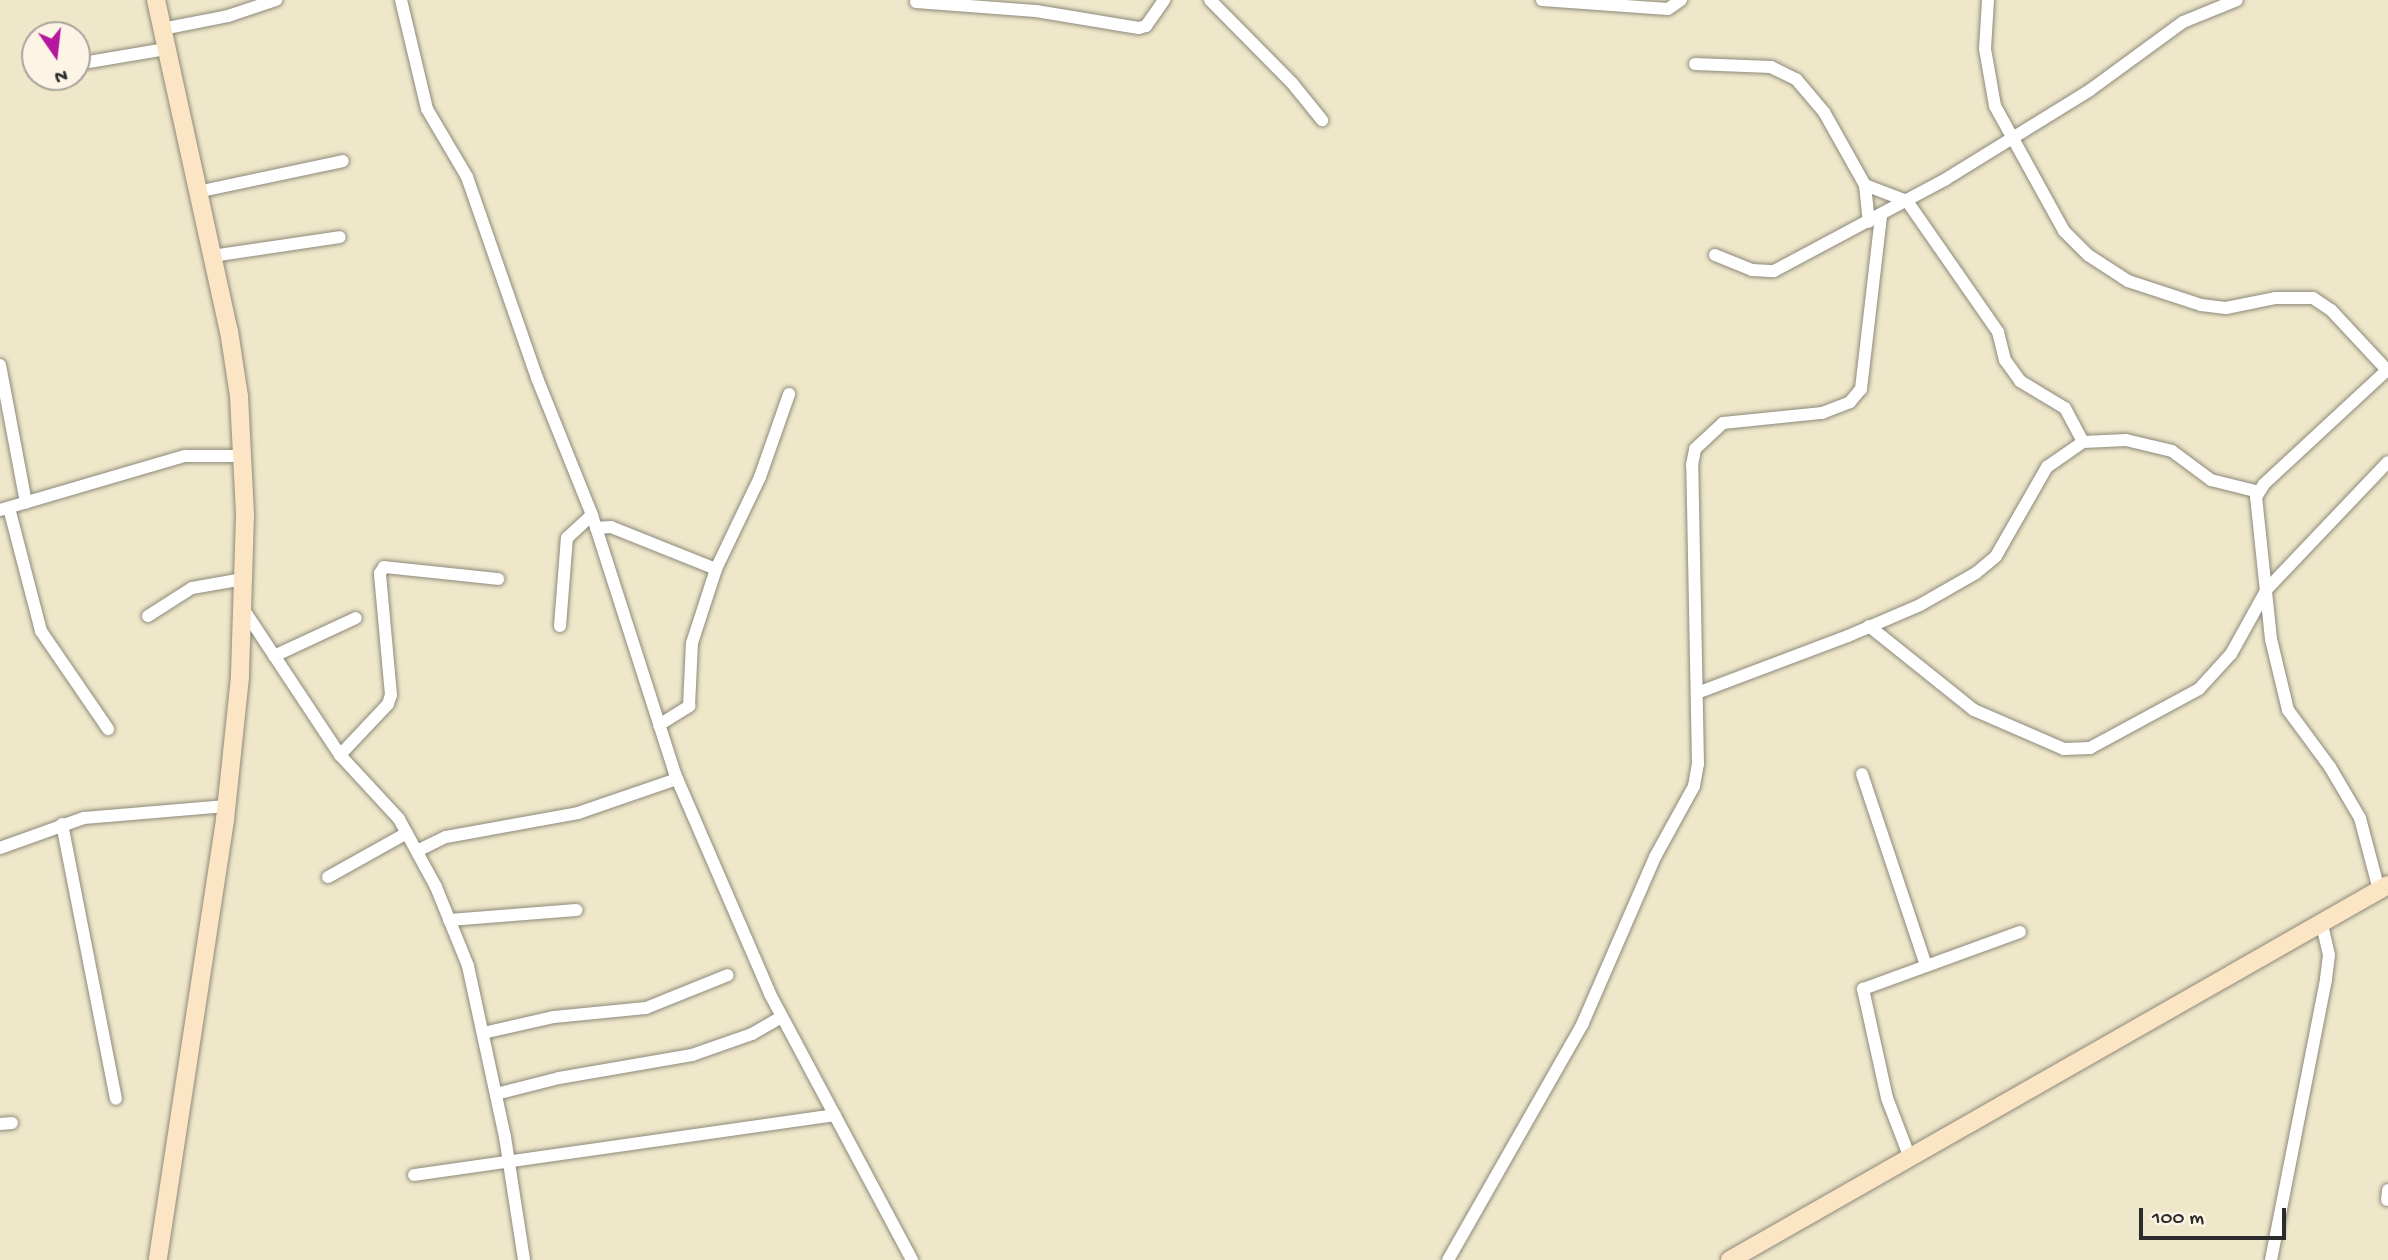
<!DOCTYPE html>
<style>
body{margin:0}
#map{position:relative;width:2388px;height:1260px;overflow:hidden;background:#efe7ca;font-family:"Gochi Hand",sans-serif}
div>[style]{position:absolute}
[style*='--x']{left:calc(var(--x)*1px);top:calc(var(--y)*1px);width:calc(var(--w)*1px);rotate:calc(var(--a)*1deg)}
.roads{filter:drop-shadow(0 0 2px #8d897a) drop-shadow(0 0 2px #8d897a)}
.street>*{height:12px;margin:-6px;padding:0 6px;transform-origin:6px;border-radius:6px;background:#fff}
.secondary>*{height:18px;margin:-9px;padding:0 9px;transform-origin:9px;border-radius:9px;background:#fce5c4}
span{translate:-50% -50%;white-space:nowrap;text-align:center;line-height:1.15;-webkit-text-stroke:6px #fcf5e5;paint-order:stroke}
.north{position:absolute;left:21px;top:21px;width:70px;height:70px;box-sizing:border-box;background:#fcf5e5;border:2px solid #a8a49b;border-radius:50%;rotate:166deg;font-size:19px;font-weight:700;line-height:28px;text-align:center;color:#2b2b2b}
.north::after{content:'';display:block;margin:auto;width:24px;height:32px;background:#b5179e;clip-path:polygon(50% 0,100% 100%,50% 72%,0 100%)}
.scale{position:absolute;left:2139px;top:1208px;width:147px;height:32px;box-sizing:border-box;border:4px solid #2b2b2b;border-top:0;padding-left:9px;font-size:21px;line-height:24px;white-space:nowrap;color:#2b2b2b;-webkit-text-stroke:5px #fcf5e5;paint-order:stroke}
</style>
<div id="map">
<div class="roads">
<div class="street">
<i style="--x:401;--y:0;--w:112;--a:76.6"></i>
<i style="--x:427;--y:109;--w:79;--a:59.5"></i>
<i style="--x:467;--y:177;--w:213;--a:70.8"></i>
<i style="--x:537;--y:378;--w:148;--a:68.1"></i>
<i style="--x:592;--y:515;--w:272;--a:72.2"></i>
<i style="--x:675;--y:774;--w:240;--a:66.6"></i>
<i style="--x:770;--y:994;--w:302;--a:61.9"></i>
<i style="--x:1210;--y:0;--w:117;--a:45.3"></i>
<i style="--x:1292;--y:83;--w:48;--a:51"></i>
<i style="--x:1542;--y:0;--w:126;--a:4.1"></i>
<i style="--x:1668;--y:9;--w:16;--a:-35"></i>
<i style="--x:1988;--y:0;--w:49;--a:93.5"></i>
<i style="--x:1985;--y:49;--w:58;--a:80"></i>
<i style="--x:1995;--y:106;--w:143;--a:61.1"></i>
<i style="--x:2064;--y:231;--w:34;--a:45"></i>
<i style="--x:2088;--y:255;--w:48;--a:33"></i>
<i style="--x:2128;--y:281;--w:77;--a:18.2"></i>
<i style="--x:2201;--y:305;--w:25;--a:7"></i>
<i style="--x:2226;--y:308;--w:50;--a:-11.5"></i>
<i style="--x:2275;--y:298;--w:38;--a:0"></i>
<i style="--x:2313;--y:298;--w:22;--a:34"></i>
<i style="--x:2331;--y:310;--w:82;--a:47"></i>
<i style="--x:916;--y:2;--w:120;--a:4.3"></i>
<i style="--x:1036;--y:11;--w:104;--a:9.4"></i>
<i style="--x:1139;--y:28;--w:7;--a:-16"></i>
<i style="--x:1146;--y:26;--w:32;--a:-55"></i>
<i style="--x:162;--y:29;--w:67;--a:-11.1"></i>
<i style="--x:228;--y:16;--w:51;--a:-18.4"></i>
<i style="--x:77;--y:64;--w:90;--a:-9.6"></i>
<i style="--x:1695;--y:64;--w:76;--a:2.3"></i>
<i style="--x:1771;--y:67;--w:28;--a:26"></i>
<i style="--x:1796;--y:79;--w:43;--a:49.7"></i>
<i style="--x:1824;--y:112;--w:84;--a:60.7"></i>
<i style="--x:1865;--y:185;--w:45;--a:20.9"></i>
<i style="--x:1907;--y:201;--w:160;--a:55.2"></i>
<i style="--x:1998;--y:332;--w:29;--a:76"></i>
<i style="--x:2005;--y:360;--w:26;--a:54"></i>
<i style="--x:2020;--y:381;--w:52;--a:31"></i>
<i style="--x:2065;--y:408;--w:38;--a:62"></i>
<i style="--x:1865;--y:185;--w:37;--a:84"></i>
<i style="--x:197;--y:192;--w:149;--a:-12"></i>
<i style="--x:1715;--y:255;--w:40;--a:22"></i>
<i style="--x:1752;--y:270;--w:22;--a:3"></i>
<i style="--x:1774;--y:271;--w:195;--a:-28.1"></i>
<i style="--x:1946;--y:179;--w:169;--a:-31.7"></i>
<i style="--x:2090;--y:90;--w:115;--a:-36.2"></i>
<i style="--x:2183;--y:22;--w:58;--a:-22.2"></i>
<i style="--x:212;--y:256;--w:129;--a:-8.4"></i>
<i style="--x:0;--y:365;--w:140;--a:79.3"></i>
<i style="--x:9;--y:508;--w:127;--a:75.4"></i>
<i style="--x:41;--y:631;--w:119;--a:55.6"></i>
<i style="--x:0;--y:510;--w:193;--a:-16.3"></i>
<i style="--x:185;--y:456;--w:58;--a:0"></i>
<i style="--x:596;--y:528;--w:15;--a:-4"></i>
<i style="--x:611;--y:527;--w:113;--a:21.8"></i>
<i style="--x:242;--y:607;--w:178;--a:56.5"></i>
<i style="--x:340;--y:755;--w:87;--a:47.3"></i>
<i style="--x:399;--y:819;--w:77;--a:61.4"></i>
<i style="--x:436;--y:887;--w:85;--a:67.9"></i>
<i style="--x:468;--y:966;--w:175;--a:77.8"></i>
<i style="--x:505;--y:1137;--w:124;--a:81.2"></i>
<i style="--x:148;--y:616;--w:52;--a:-32.5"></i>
<i style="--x:192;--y:588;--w:52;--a:-10"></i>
<i style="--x:560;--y:626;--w:88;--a:-85.5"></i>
<i style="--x:567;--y:538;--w:34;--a:-43"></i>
<i style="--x:1869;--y:626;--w:134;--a:38.7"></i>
<i style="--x:1974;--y:710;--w:98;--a:23.4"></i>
<i style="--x:2064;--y:749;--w:26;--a:-2"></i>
<i style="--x:2090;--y:748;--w:124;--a:-28.4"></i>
<i style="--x:2199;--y:689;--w:47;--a:-47.6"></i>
<i style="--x:2231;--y:654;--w:74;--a:-61"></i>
<i style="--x:2267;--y:589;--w:175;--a:-46.4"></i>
<i style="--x:274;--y:656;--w:90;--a:-24.9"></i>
<i style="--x:1697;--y:693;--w:161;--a:-20.7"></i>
<i style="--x:1848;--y:636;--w:78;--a:-23.3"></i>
<i style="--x:1920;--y:605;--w:64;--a:-29.7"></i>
<i style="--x:1976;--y:573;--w:26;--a:-40"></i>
<i style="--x:1996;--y:556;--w:103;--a:-60.2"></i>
<i style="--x:2047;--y:467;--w:44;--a:-34.8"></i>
<i style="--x:2083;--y:442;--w:43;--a:-2.7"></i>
<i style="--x:2126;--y:440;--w:47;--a:13.4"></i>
<i style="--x:2172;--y:451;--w:49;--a:36.6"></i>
<i style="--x:2211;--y:480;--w:49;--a:14"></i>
<i style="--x:659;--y:725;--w:36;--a:-32"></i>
<i style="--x:689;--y:706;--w:63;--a:-87.3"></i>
<i style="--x:692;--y:643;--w:78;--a:-72"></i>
<i style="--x:716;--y:569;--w:102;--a:-64.4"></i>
<i style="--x:760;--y:477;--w:88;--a:-70.7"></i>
<i style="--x:340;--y:755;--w:70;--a:-46.7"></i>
<i style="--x:388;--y:704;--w:9;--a:-72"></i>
<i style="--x:391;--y:695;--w:122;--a:-95.2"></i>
<i style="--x:380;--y:573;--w:7;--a:-56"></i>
<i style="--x:384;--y:567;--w:115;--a:6"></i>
<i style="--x:1862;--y:774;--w:201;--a:71.5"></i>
<i style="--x:62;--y:824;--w:280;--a:78.9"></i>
<i style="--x:0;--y:848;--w:89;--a:-19.7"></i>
<i style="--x:84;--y:818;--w:143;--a:-4.8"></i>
<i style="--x:417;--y:851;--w:32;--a:-26"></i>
<i style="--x:446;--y:837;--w:134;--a:-10.3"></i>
<i style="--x:578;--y:813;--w:105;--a:-19"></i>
<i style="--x:328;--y:877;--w:90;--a:-29.1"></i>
<i style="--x:2379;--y:890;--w:74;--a:-104.8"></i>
<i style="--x:2360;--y:818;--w:59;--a:-120.5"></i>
<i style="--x:2330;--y:767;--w:71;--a:-126.4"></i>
<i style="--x:2288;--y:710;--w:73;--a:-103.5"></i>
<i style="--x:2271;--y:639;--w:143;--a:-96"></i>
<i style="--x:2256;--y:497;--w:15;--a:-58"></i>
<i style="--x:2264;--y:484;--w:169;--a:-42.8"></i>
<i style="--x:449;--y:920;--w:128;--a:-4.5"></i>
<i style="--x:483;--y:1033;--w:73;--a:-12.7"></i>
<i style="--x:554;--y:1017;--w:92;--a:-5.6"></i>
<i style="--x:646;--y:1008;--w:88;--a:-21.9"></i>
<i style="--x:496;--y:1094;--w:65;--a:-14.3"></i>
<i style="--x:559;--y:1078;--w:135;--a:-9.8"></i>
<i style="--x:692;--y:1055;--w:64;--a:-19.3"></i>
<i style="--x:752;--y:1034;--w:34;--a:-30"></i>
<i style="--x:0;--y:1124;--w:12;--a:-5"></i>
<i style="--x:1910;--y:1158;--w:64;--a:-111"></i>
<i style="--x:1887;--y:1098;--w:112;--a:-102.4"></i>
<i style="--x:1863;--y:989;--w:167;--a:-20"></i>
<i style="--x:414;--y:1175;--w:425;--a:-8.1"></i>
<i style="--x:2387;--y:1200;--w:10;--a:-84"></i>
<i style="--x:1448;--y:1260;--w:271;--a:-60.3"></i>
<i style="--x:1582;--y:1025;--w:183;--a:-66.5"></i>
<i style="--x:1655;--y:857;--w:81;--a:-61.2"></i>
<i style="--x:1694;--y:786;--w:22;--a:-80"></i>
<i style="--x:1698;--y:764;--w:299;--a:-91.1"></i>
<i style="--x:1692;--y:465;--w:16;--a:-79"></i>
<i style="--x:1695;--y:449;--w:38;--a:-43"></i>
<i style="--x:1723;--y:423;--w:100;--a:-5.8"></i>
<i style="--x:1822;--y:413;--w:30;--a:-21"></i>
<i style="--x:1850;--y:402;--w:17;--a:-50"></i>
<i style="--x:1861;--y:389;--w:174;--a:-83.4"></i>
<i style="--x:2271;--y:1260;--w:286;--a:-78.9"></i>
<i style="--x:2326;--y:979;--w:24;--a:-83"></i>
<i style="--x:2329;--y:955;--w:31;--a:-103"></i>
</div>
<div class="secondary">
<i style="--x:156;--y:0;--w:339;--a:77.6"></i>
<i style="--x:229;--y:331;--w:66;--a:81.3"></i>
<i style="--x:239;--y:396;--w:119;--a:87.1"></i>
<i style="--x:245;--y:515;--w:162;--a:91.8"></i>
<i style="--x:240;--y:677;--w:144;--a:96"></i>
<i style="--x:225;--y:820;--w:445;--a:98.7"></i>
<i style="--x:1730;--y:1260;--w:757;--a:-29.68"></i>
</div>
</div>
<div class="north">N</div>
<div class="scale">100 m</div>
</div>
